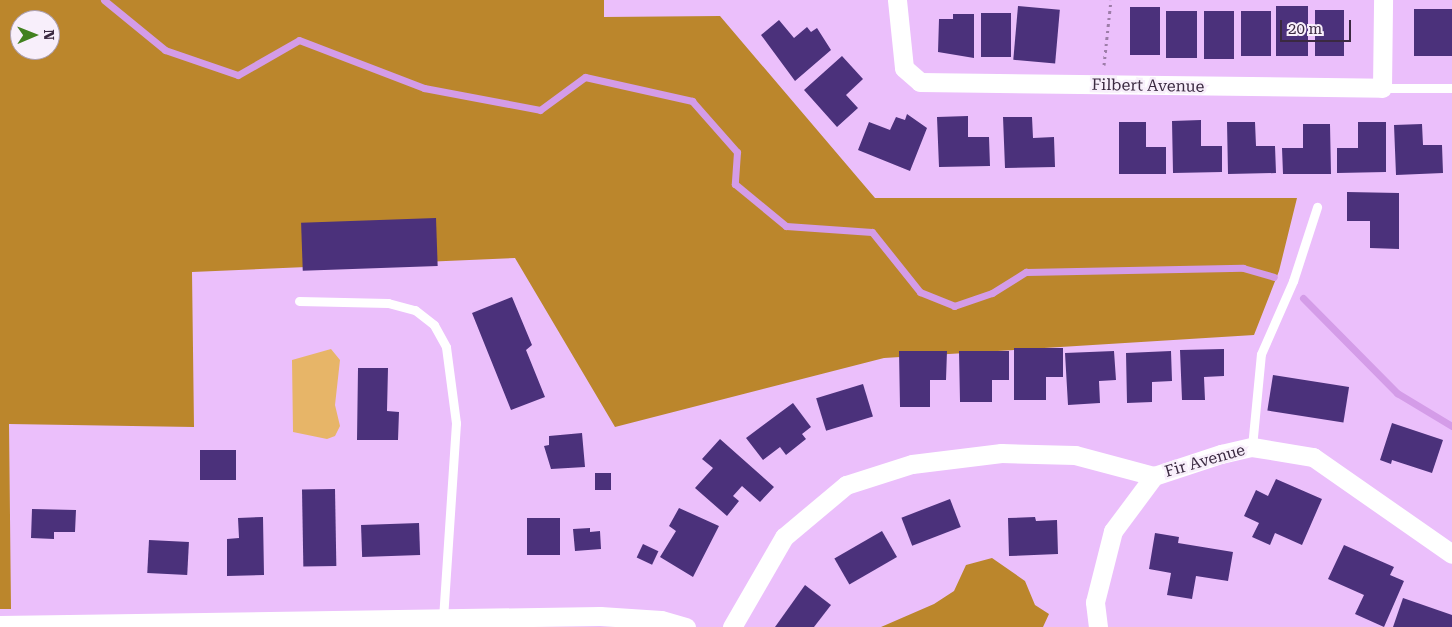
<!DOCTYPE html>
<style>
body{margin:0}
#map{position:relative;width:1452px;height:627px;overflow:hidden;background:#ebbffb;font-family:"Roboto Serif",serif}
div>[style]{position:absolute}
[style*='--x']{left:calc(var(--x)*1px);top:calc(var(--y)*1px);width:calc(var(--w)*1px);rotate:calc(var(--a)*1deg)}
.green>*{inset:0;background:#e7b568}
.forest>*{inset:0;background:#bb862c}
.stream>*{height:7px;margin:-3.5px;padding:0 3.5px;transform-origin:3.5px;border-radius:3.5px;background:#d49ce8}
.building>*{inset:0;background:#4b317b;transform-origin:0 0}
.path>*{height:3px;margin-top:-1.5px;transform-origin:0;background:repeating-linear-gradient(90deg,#9d7da8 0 2.5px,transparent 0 6.5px)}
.service>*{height:9px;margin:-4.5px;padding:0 4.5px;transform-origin:4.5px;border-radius:4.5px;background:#fff}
.minor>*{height:19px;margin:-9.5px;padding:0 9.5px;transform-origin:9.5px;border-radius:9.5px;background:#fff}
span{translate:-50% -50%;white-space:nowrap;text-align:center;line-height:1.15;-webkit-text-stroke:5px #f8effb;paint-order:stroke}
.street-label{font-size:16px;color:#3a2940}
.north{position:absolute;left:10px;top:10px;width:50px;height:50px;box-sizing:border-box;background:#f8effb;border:1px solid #aca0b0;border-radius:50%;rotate:89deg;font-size:14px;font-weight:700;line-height:20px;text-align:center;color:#3a2940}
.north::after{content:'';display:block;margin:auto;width:18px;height:22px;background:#428120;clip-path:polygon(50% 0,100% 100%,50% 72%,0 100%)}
.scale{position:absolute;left:1280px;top:20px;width:71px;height:22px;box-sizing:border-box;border:2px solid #3a2940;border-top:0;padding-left:6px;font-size:15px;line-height:18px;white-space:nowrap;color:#3a2940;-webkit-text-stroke:4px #f8effb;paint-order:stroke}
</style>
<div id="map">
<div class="green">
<i style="clip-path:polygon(331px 349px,340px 360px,335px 405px,340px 426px,335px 436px,327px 439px,293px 432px,292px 360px)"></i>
</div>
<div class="forest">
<i style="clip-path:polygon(evenodd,0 0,604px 0,604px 17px,720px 16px,875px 198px,1297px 198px,1279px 271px,1254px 335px,884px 358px,615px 427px,515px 258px,192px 272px,194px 427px,9px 424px,11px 609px,0 609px,0 0,20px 20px,50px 20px,50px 50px,20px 50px,20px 20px)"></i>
<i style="clip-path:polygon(992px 558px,1025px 581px,1035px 605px,1049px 614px,1043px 627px,881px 627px,934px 604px,954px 591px,966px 565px)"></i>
</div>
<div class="stream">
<i style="--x:104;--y:0;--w:79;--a:39.3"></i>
<i style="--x:165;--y:50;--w:77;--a:18.9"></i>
<i style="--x:238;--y:75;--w:70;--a:-29.8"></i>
<i style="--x:299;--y:40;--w:134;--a:21"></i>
<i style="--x:424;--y:88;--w:118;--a:10.7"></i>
<i style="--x:540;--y:110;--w:56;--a:-36.3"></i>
<i style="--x:585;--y:77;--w:110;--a:12.6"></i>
<i style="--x:692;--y:101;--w:68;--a:48.6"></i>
<i style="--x:737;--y:152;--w:32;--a:94"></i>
<i style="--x:735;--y:184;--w:66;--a:39.5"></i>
<i style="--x:786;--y:226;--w:86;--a:4"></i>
<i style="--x:872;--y:232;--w:77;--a:51.3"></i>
<i style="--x:920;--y:292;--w:37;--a:22"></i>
<i style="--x:954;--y:306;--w:40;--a:-18.9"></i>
<i style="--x:992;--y:293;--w:40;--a:-32"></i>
<i style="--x:1026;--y:272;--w:217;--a:-1.1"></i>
<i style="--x:1243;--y:268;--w:32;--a:16"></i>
<i style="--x:1303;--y:298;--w:134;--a:45.3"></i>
<i style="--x:1397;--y:393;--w:64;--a:31"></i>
</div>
<div class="building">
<i style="left:1018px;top:6px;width:42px;height:54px;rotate:5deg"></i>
<i style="left:1276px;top:6px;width:32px;height:50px"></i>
<i style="left:1130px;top:7px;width:30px;height:48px"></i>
<i style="left:1452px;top:9px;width:47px;height:38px;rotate:90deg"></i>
<i style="left:1315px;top:10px;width:29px;height:46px"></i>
<i style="left:1166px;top:11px;width:31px;height:47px"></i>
<i style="left:1204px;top:11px;width:30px;height:48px"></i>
<i style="left:1241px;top:11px;width:30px;height:45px"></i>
<i style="left:981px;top:13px;width:30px;height:44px"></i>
<i style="clip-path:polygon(953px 14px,974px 14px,974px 58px,938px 52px,939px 19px,953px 19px)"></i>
<i style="clip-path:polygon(779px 20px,794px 38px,807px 27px,811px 32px,817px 28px,831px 50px,795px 81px,761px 35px)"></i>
<i style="clip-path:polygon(842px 56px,863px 79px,846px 95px,858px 108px,837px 127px,804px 90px)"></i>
<i style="clip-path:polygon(907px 114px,927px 128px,910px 171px,858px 150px,869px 122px,890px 130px,896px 117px,905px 120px)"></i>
<i style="clip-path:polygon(968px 116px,968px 137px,989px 137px,990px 166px,939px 167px,937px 117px)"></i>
<i style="clip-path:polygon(1003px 117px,1032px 117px,1033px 138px,1054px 137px,1055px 167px,1005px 168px)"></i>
<i style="clip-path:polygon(1201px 120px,1201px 146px,1222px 146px,1222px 172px,1173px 173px,1172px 121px)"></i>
<i style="clip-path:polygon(1119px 122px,1146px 122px,1146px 147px,1166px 147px,1166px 174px,1119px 174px)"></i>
<i style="clip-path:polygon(1227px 122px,1255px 122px,1256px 146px,1275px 146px,1276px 173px,1228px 174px)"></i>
<i style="clip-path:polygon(1358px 122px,1386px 122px,1386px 172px,1337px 173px,1337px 148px,1358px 148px)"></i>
<i style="clip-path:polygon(1303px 124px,1330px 124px,1331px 174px,1283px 174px,1282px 148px,1303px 148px)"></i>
<i style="clip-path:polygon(1422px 124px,1423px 145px,1442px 145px,1443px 173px,1396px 175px,1394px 125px)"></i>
<i style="clip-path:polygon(1347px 192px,1399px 193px,1399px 249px,1370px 248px,1370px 221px,1347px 221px)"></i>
<i style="left:436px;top:218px;width:48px;height:135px;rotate:88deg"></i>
<i style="clip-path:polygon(512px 297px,532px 345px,526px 350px,545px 397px,511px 410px,472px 313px)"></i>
<i style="clip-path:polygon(1014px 348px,1063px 348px,1063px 377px,1046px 377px,1046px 400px,1014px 400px)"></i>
<i style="clip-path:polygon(1224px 349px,1224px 376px,1204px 377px,1205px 400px,1182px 400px,1180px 350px)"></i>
<i style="clip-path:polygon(899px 351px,947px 351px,946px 380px,930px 380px,930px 407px,900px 407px)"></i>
<i style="clip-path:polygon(959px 351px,1009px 351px,1009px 380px,992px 380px,992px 402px,960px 402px)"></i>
<i style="clip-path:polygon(1114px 351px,1116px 380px,1099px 381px,1100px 403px,1068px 405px,1065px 353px)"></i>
<i style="clip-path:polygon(1171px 351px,1172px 381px,1152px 382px,1152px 402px,1127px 403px,1126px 353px)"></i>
<i style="clip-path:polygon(358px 368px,388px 368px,387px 411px,399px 412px,398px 440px,357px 440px)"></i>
<i style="left:1273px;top:375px;width:77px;height:36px;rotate:9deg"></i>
<i style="left:863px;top:384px;width:34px;height:49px;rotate:73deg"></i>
<i style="clip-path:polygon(793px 403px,811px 427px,802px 434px,806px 439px,786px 455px,780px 447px,763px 460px,746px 438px)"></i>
<i style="clip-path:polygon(1392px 423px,1443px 440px,1432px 473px,1392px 460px,1391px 464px,1380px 460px)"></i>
<i style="clip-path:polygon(582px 433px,585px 467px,551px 469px,544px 446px,549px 445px,549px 436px)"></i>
<i style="clip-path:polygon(720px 439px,774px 487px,760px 502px,742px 486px,733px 496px,739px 501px,727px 516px,695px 488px,713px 468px,702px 459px)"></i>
<i style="left:200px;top:450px;width:36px;height:30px"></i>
<i style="left:595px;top:473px;width:16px;height:17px"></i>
<i style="clip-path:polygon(1276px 479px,1322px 499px,1302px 545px,1275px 533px,1270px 545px,1252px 537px,1259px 523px,1244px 516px,1256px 490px,1268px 496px)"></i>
<i style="left:335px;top:489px;width:77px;height:33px;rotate:89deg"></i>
<i style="left:950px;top:499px;width:30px;height:52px;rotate:69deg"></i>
<i style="clip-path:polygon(679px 508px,719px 526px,693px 577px,660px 557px,676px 531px,669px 526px)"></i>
<i style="clip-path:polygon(32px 509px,76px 510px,75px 532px,54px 532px,54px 539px,31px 538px)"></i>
<i style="clip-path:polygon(263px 517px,264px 575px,227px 576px,227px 539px,239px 538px,238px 518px)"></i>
<i style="clip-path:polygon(1035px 517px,1036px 521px,1057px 520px,1058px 554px,1009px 556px,1008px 518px)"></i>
<i style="left:527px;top:518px;width:33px;height:37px"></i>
<i style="left:419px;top:523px;width:32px;height:58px;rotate:88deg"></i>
<i style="clip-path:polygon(590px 528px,590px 532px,600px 531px,601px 549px,575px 551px,573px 529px)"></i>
<i style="left:882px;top:531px;width:30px;height:55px;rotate:60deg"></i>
<i style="clip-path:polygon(1155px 533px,1179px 537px,1178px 543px,1233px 552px,1228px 581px,1196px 576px,1192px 599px,1167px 595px,1171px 573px,1149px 569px)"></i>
<i style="left:149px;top:540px;width:40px;height:33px;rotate:3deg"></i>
<i style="left:643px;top:544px;width:17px;height:15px;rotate:25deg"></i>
<i style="clip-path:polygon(1344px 545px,1394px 567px,1390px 575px,1404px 581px,1384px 627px,1355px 614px,1364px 595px,1328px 579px)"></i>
<i style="clip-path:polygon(805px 585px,831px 605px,814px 627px,775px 627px)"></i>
<i style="clip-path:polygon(1403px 598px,1452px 615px,1452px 627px,1393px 627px)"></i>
</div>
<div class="path">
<i style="--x:1104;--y:65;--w:65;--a:-83.9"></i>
</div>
<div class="service">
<i style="--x:1382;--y:88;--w:70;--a:0"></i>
<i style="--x:299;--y:301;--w:89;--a:1.3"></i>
<i style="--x:388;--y:303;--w:28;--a:15"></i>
<i style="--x:415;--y:310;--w:24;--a:38"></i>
<i style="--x:434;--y:325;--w:25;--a:61"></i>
<i style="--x:446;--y:347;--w:77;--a:82.5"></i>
<i style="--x:456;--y:423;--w:195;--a:93.8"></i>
<i style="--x:1252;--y:447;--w:93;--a:-84.5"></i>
<i style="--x:1261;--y:354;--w:80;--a:-66.3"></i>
<i style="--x:1293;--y:281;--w:78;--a:-72"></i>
</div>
<div class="minor">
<i style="--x:897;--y:0;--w:68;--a:84.1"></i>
<i style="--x:904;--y:68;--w:21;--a:41"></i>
<i style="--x:920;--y:82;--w:462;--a:0.7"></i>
<i style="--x:1382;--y:88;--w:88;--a:-89.3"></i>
<i style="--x:0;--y:625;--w:600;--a:-0.86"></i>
<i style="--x:600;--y:616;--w:61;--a:3.8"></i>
<i style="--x:661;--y:620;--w:26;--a:16"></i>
<i style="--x:732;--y:627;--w:104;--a:-60"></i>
<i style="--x:784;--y:537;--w:81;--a:-40"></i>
<i style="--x:846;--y:485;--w:69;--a:-17.7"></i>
<i style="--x:912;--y:464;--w:90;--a:-7"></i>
<i style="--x:1001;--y:453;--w:74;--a:1.5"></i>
<i style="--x:1075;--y:455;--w:82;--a:14.9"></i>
<i style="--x:1098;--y:627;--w:25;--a:-97"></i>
<i style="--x:1095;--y:602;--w:73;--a:-75.8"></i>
<i style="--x:1113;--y:531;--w:69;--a:-53.3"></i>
<i style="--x:1154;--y:476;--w:71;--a:-18.2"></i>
<i style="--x:1221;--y:454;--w:32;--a:-13"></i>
<i style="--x:1252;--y:447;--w:62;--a:9.3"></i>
<i style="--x:1313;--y:457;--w:169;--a:34.9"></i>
</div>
<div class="street-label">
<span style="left:1148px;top:86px;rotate:1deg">Filbert Avenue</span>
<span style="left:1205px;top:461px;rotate:-16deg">Fir Avenue</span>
</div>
<div class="north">N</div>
<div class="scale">20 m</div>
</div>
